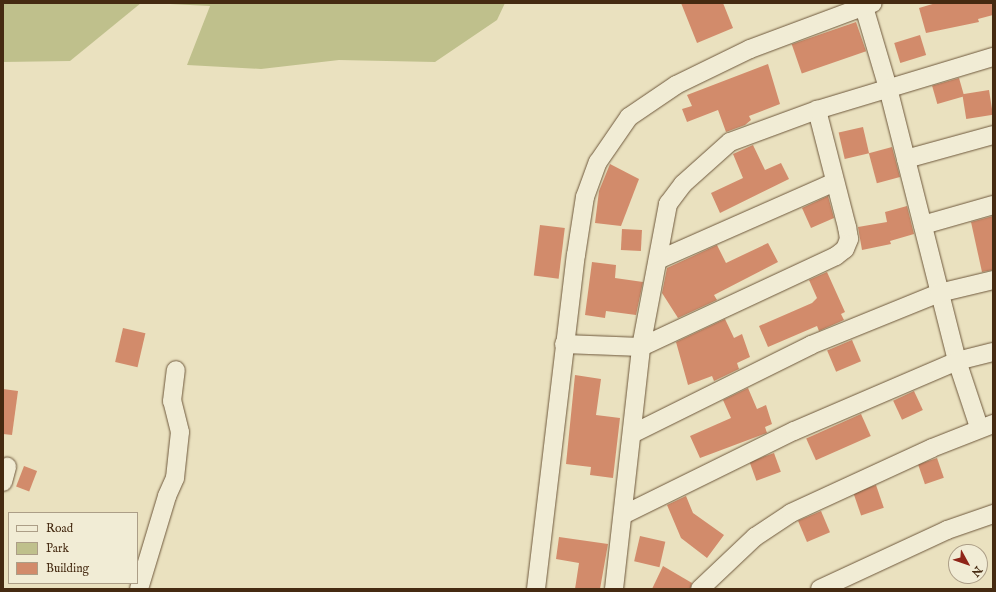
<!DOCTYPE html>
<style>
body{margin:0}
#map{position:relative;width:996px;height:592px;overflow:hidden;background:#eae1bf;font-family:"IM FELL English",serif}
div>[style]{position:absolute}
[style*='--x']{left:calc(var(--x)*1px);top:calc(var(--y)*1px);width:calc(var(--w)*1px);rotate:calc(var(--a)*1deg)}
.green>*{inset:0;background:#bfc08c}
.building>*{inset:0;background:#d28b6b;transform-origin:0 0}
.roads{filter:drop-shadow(0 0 1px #6e583c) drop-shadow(0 0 1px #6e583c)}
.minor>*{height:18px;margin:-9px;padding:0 9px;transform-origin:9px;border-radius:9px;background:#f1ecd5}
span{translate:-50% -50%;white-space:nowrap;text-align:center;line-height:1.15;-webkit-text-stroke:3px #f1ecd5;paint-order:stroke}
.frame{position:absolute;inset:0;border:4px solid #452a11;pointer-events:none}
.legend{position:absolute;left:8px;top:512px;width:130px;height:72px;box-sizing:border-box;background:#f1ecd5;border:1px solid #ac9e87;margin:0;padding:5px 7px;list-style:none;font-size:12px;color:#452a11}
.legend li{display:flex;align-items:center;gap:8px;height:20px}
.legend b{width:20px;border:1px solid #ac9e87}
.north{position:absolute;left:948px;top:544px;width:40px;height:40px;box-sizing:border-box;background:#f1ecd5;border:1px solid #ac9e87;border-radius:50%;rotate:130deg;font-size:11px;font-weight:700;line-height:16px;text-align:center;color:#452a11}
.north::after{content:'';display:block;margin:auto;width:14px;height:18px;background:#8f2418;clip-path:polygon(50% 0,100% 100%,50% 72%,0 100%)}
</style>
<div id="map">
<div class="green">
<i style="clip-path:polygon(3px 3px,141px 3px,70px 61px,3px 62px)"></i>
<i style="clip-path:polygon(150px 3px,505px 3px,497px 20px,435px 62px,339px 60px,261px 69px,187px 65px,210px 6px)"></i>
</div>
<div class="building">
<i style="clip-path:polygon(681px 3px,723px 3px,733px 28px,697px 43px)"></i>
<i style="clip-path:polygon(936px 3px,993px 3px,993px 15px,978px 19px,979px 22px,926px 33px,919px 8px)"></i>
<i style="left:856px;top:22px;width:31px;height:68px;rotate:71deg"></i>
<i style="left:920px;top:35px;width:21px;height:27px;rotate:73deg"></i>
<i style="clip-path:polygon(768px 64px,780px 104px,749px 116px,751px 120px,745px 125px,726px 132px,718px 110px,687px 122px,682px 109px,692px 106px,687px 95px)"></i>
<i style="left:959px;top:78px;width:19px;height:28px;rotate:74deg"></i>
<i style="left:989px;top:90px;width:25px;height:27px;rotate:81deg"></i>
<i style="left:863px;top:127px;width:27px;height:25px;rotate:77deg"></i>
<i style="clip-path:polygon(753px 145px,765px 170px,781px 163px,789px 179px,720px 213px,711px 193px,743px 178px,733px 154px)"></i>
<i style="left:892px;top:147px;width:31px;height:24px;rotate:75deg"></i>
<i style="clip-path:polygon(610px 164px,639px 179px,621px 226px,595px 223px,599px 191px)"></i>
<i style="clip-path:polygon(828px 196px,834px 218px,811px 228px,802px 208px)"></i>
<i style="clip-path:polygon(907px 206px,914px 234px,890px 241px,891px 244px,862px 250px,858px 227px,887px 222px,885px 212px)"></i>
<i style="clip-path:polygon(993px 216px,993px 270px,982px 272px,971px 222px)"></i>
<i style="left:540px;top:225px;width:25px;height:51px;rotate:7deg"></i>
<i style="left:622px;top:229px;width:20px;height:21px;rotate:3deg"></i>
<i style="clip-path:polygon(768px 243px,778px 262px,714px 295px,717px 300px,678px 318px,662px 293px,667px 268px,717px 245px,726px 263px)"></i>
<i style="clip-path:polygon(592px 262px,616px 265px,615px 278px,643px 282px,636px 315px,606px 311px,605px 318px,585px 315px)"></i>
<i style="clip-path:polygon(827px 272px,845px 312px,841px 314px,844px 320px,819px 331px,817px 326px,768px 347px,759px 326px,812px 303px,817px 298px,809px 280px)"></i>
<i style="clip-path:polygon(725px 319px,734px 338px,742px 334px,750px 357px,737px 363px,739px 369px,714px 381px,712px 376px,688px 385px,676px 342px)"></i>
<i style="left:123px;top:328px;width:23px;height:35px;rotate:13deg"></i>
<i style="left:852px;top:340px;width:23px;height:27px;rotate:67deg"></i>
<i style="clip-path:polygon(575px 375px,601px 379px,596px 415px,620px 418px,613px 478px,590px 475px,591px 467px,566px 464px)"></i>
<i style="clip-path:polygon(748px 388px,757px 409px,766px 405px,772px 424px,765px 427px,767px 433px,700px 458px,690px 436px,731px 418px,723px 400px)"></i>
<i style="clip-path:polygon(3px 389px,18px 391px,12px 435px,3px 434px)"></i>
<i style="left:914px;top:391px;width:21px;height:23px;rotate:65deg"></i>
<i style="left:861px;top:414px;width:24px;height:60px;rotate:66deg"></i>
<i style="left:774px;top:453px;width:20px;height:26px;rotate:70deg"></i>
<i style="left:937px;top:458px;width:21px;height:20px;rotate:71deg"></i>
<i style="left:24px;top:466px;width:14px;height:22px;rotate:21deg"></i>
<i style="left:876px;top:485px;width:24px;height:24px;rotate:71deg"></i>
<i style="clip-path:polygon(686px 496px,693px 513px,724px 535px,707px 558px,681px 538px,667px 505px)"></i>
<i style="left:821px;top:511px;width:23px;height:25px;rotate:67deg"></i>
<i style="left:640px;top:536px;width:26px;height:26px;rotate:13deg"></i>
<i style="clip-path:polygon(559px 537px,608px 544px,600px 589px,575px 589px,579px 563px,556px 559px)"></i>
<i style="clip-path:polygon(663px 566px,692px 583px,690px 589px,652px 589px)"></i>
</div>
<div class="roads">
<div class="minor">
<i style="--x:864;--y:7;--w:84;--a:73.5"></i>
<i style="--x:888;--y:88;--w:282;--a:75.8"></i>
<i style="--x:957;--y:361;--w:70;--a:71.6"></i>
<i style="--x:906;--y:159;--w:90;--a:-15.4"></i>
<i style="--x:923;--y:225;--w:73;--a:-15.9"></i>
<i style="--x:658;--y:260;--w:193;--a:-23.8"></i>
<i style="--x:564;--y:344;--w:77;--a:2.2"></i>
<i style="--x:641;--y:347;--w:215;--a:-25"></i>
<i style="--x:836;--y:256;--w:11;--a:-38"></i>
<i style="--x:845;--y:249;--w:11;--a:-68"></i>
<i style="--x:849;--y:239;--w:12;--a:-99"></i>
<i style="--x:847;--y:227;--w:121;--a:-104.4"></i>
<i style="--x:632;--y:434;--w:200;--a:-26.4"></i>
<i style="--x:811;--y:345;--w:138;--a:-22.1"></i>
<i style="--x:939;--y:293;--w:56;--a:-13.5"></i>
<i style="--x:3;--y:482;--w:16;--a:-75"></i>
<i style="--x:625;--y:514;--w:188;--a:-26.2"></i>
<i style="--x:794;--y:431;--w:177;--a:-23.2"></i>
<i style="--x:957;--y:361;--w:37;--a:-14"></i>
<i style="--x:139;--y:589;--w:97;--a:-73.2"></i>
<i style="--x:167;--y:496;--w:20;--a:-66"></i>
<i style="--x:175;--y:478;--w:46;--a:-83.8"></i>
<i style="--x:180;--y:432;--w:32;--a:-104"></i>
<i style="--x:172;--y:401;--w:31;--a:-83"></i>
<i style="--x:536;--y:589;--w:336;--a:-83.2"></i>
<i style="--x:576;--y:255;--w:59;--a:-81.2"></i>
<i style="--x:585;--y:197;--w:37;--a:-70"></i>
<i style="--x:598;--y:162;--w:55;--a:-55.4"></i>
<i style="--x:629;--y:117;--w:57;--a:-34.2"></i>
<i style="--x:676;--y:85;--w:82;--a:-25.9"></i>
<i style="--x:750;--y:49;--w:131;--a:-20.5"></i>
<i style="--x:614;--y:589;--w:244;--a:-83.6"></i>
<i style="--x:641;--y:347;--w:146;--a:-79.3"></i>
<i style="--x:668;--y:204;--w:25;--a:-53"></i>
<i style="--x:683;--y:184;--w:63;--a:-41.8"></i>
<i style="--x:730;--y:142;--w:93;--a:-20.2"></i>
<i style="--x:817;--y:110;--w:184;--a:-16.8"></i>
<i style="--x:700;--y:589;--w:76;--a:-43.4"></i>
<i style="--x:755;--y:537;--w:43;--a:-33.7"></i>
<i style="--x:791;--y:513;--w:155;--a:-24.7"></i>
<i style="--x:932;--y:448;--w:66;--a:-21.5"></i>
<i style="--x:820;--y:589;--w:140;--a:-24.9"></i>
<i style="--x:947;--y:530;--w:49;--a:-19.2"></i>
</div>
</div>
<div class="frame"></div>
<ul class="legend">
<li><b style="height:5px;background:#f1ecd5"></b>Road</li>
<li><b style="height:11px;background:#bfc08c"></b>Park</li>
<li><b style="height:11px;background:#d28b6b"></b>Building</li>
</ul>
<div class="north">N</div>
</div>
